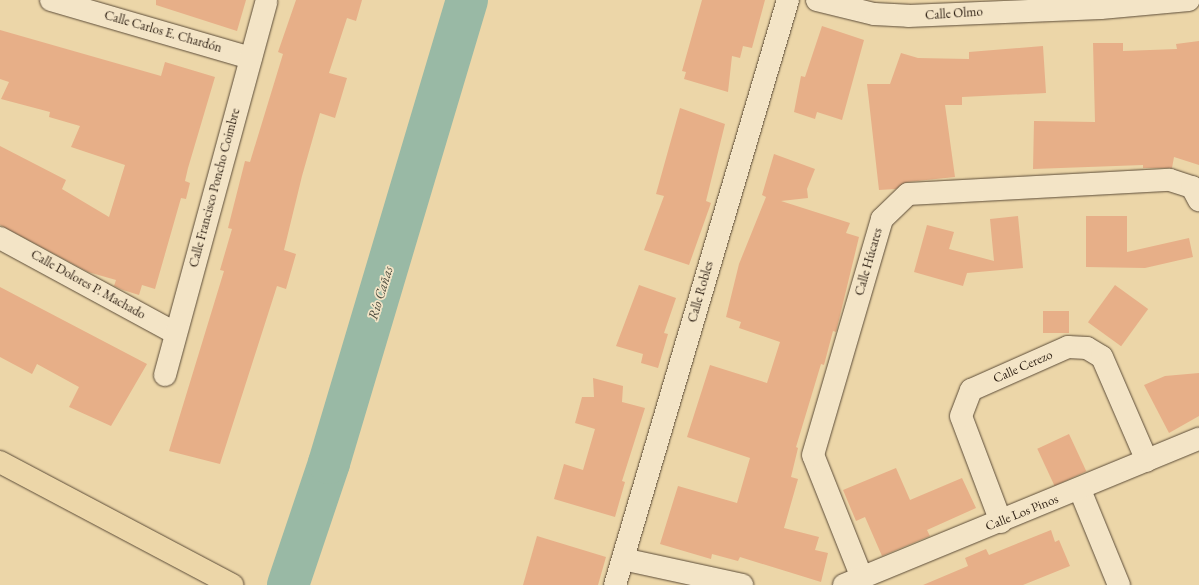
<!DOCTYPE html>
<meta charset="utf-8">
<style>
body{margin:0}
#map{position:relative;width:1199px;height:585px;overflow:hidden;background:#ecd6a8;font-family:"EB Garamond",serif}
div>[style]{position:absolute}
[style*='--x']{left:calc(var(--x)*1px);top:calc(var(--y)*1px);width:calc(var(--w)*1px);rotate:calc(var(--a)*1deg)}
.river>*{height:42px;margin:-21px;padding:0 21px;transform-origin:21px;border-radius:21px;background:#99b9a5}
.building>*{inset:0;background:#e7af88;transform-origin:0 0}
.roads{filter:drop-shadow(0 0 1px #5c4c38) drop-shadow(0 0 1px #5c4c38)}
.street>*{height:22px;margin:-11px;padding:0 11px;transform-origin:11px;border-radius:11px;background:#f3e4c6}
.highway>*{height:22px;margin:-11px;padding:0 11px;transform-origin:11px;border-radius:11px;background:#ecd6a8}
span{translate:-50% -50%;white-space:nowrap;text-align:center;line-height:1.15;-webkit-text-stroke:3.5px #f3e4c6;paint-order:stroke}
.street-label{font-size:13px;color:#2c1e12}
.water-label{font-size:14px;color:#4d4c3e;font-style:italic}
</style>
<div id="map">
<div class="river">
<i style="--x:288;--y:585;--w:129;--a:-71.4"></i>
<i style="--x:329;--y:463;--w:483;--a:-73.4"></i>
</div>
<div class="building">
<i style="clip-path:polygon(156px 0,246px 0,237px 31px,156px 5px)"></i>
<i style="clip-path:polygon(296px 0,362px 0,356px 21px,347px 18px,329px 73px,347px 78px,335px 118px,320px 113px,302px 176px,284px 250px,296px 254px,286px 289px,277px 286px,220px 464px,169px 451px,224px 271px,220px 270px,232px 229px,228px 228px,245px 161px,250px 162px,283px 54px,278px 52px)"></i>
<i style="clip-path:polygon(702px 0,765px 0,752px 48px,743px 46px,740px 58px,732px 56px,728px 92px,684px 79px,686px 72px,682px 71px)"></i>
<i style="clip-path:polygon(822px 26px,864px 40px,842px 120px,817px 112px,815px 119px,794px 112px,801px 76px,805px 77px)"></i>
<i style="clip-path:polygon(0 30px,161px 76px,165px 62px,215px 77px,188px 168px,185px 181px,190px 183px,186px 199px,181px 198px,155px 289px,142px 285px,139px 295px,123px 290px,114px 286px,116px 280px,88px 272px,0 225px,0 146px,66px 180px,62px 189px,109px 217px,125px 165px,71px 147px,80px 126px,49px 117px,50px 112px,1px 99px,9px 82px,0 79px)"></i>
<i style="clip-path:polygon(1199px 41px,1199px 165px,1174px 157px,1172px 168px,1143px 168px,1143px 165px,1033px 169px,1034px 121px,1095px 122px,1093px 43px,1123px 43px,1123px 51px,1177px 49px,1176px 44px)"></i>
<i style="clip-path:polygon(1043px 46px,1046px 93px,962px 97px,962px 105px,945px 105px,955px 177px,907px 182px,896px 189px,879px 190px,867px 84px,890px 84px,901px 53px,918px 58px,969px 59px,969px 52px)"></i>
<i style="clip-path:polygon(680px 108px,725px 124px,706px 201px,711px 203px,689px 265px,644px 250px,664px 196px,656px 194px)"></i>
<i style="clip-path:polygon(774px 154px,815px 169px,807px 189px,808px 198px,781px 201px,850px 223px,846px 233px,859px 237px,836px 332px,833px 331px,824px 365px,821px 364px,796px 447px,798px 448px,791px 477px,798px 479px,784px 528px,819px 537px,815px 550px,828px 553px,821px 582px,740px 557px,738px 561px,712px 554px,711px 559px,660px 544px,678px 486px,737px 503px,750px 458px,687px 437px,710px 365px,767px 383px,780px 342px,739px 328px,741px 322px,726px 317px,739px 264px,766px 197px,762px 195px)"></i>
<i style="clip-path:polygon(1018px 216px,1023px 268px,967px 273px,963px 286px,914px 272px,927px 225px,954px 232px,949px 249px,994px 261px,990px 219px)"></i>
<i style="clip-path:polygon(1086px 216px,1127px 216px,1127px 252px,1189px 238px,1193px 257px,1145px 268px,1086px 267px)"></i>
<i style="clip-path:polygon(639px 285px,676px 298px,664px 333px,668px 334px,658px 368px,641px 363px,643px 354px,616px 346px)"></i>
<i style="left:1115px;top:285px;width:41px;height:46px;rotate:36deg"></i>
<i style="clip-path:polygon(0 287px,147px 364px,111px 426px,69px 407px,79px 387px,37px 364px,32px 374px,0 357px)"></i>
<i style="left:1043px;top:311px;width:26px;height:22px"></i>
<i style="clip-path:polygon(1199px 373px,1199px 416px,1169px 433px,1144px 385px,1165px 376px)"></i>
<i style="clip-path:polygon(593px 378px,623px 386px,622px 402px,645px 408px,622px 481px,625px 482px,615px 517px,554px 499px,564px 464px,583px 470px,595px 429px,575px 423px,582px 397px,594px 397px)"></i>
<i style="left:1069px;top:434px;width:41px;height:35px;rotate:65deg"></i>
<i style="clip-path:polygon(896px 468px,910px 500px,962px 478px,976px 508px,927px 530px,930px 536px,882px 556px,865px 517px,856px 521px,843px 490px)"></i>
<i style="clip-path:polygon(1051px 530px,1055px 542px,1059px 540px,1070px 566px,1023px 585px,923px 585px,968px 566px,965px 558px,986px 549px,989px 555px)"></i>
<i style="clip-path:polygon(537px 536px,606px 557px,598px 585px,523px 585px)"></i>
</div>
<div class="roads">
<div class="street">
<i style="--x:51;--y:0;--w:208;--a:16.2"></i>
<i style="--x:817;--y:0;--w:59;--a:13.8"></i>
<i style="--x:874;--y:14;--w:34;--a:3"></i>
<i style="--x:908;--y:16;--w:193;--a:-2.4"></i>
<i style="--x:1101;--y:8;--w:88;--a:-5.2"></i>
<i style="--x:0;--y:238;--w:199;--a:28.5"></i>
<i style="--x:165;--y:375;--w:386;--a:-74.8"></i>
<i style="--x:1080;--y:490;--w:103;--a:67.7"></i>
<i style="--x:1001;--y:522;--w:113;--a:-110.7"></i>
<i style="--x:961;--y:416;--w:28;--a:-69"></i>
<i style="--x:971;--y:390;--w:106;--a:-23.9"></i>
<i style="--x:1068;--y:347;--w:19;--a:3"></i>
<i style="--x:1087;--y:348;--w:17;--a:31"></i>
<i style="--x:1102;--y:357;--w:113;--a:66.6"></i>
<i style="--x:623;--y:559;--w:122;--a:12.3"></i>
<i style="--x:862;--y:578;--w:132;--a:-111.7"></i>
<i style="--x:813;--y:455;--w:246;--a:-73.7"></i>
<i style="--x:882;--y:219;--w:36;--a:-44"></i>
<i style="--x:908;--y:194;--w:262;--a:-3.1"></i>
<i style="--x:1170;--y:180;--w:23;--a:18"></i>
<i style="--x:1192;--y:187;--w:15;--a:62"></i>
<i style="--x:615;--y:585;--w:610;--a:-73.53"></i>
<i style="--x:844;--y:585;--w:384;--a:-22.4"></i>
</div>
<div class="highway">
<i style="--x:0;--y:462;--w:263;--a:27.9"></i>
</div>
</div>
<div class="street-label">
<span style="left:954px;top:14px;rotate:-4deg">Calle Olmo</span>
<span style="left:163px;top:32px;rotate:16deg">Calle Carlos E. Chardón</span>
<span style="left:215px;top:188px;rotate:-75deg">Calle Francisco Poncho Coimbre</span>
<span style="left:869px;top:262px;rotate:-74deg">Calle Húcares</span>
<span style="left:88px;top:285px;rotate:29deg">Calle Dolores P. Machado</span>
<span style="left:701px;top:292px;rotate:-74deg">Calle Robles</span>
<span style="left:1023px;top:367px;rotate:-24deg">Calle Cerezo</span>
<span style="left:1022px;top:513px;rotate:-22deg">Calle Los Pinos</span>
</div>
<div class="water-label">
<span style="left:380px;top:293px;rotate:-73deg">Río Cañas</span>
</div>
</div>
